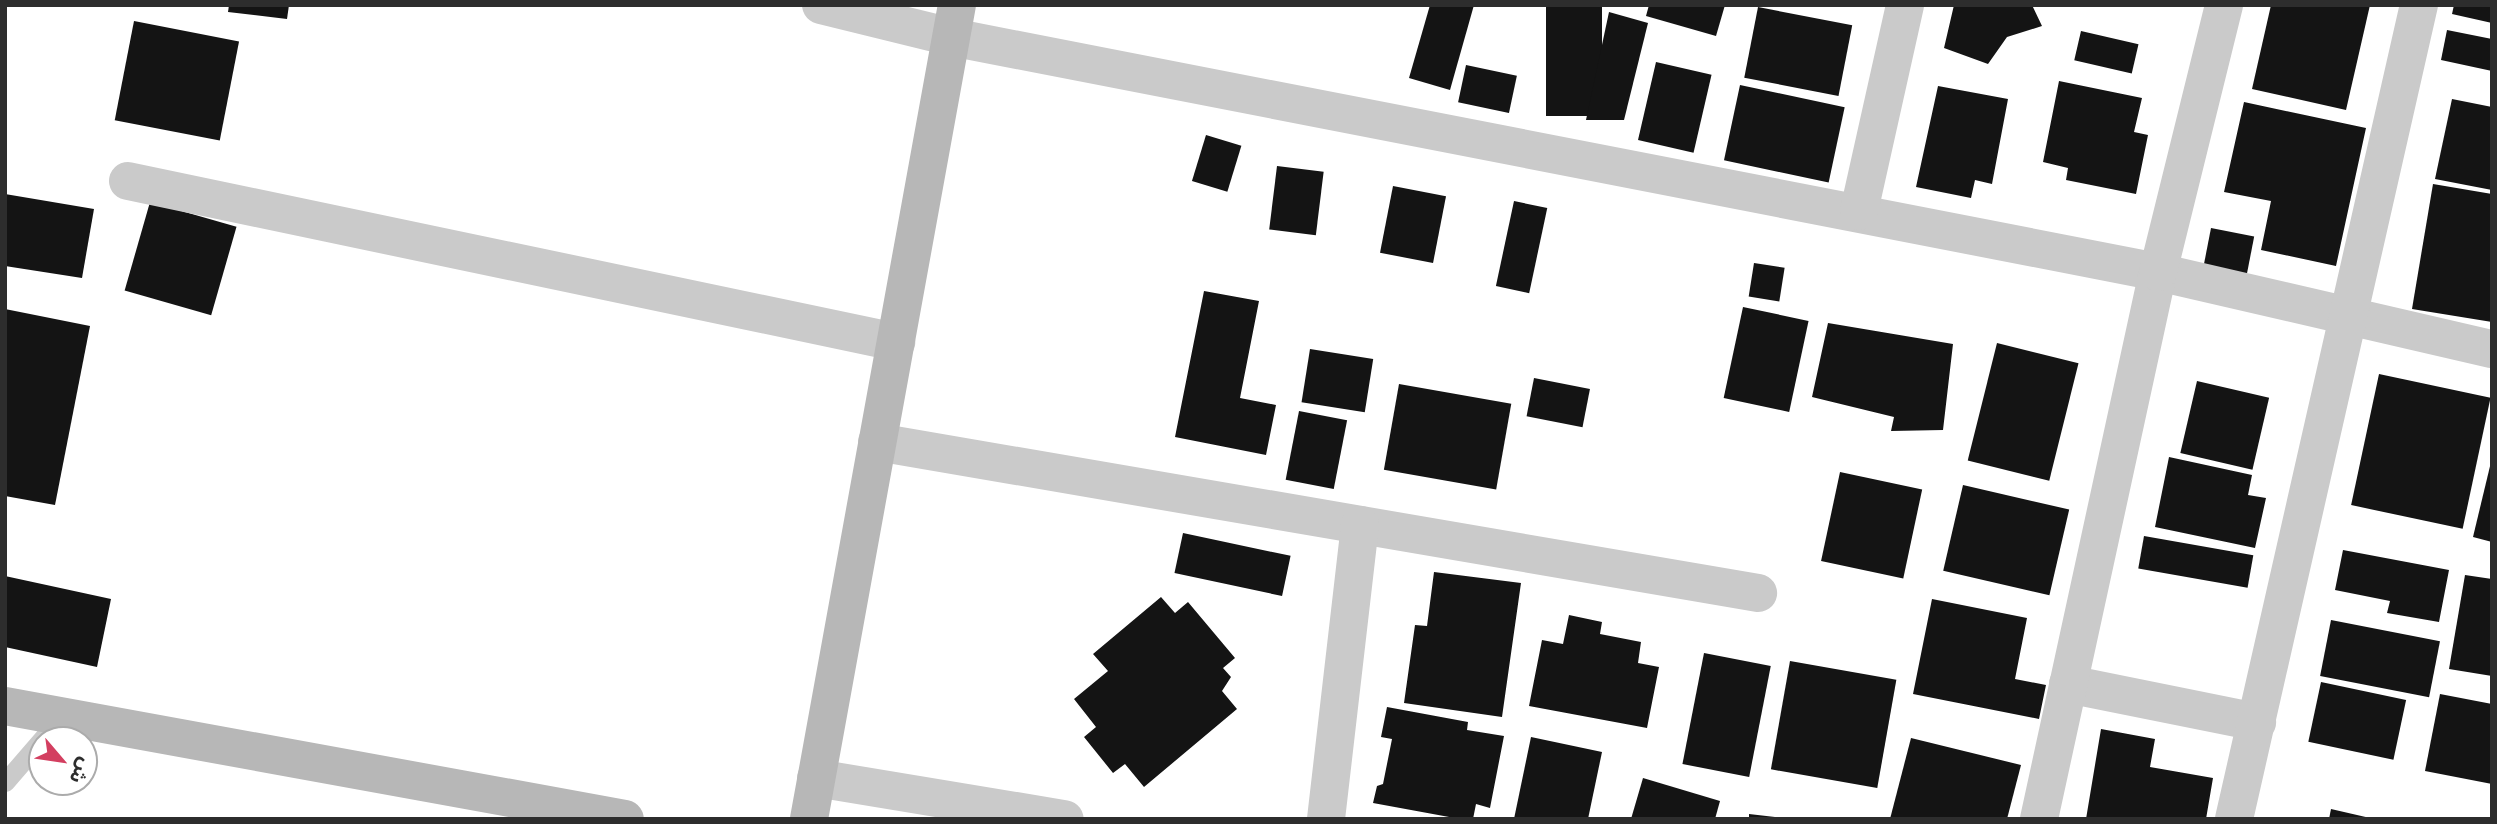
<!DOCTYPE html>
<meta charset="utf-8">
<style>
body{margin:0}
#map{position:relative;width:2497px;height:824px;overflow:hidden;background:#fff;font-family:Overpass,"Noto Sans Arabic",sans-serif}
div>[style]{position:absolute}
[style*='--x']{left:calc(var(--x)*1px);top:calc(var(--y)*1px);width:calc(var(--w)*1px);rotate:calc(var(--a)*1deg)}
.building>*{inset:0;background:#141414;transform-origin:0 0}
.lane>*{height:19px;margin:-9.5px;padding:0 9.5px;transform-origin:9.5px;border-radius:9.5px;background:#cacaca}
.street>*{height:38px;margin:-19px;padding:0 19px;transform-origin:19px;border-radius:19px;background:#cacaca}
.secondary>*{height:38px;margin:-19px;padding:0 19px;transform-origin:19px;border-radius:19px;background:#b7b7b7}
span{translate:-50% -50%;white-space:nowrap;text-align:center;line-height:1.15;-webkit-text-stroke:7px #fff;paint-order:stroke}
.frame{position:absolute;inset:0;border:7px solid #2d2d2d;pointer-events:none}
.north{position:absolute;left:28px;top:726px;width:70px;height:70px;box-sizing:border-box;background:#fff;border:2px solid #ababab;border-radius:50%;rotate:119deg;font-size:19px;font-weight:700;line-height:28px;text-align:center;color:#2d2d2d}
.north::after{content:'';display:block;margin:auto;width:24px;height:32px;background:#d33f60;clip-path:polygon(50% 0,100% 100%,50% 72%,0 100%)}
</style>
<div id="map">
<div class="building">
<i style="clip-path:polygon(229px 5px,289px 5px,287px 19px,228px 12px)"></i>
<i style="clip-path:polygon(1430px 5px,1474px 5px,1450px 90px,1409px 78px)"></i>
<i style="left:1546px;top:5px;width:56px;height:111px"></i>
<i style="clip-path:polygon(1649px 5px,1725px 5px,1716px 36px,1646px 16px)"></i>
<i style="clip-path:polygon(1954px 5px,2032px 5px,2042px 26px,2007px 37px,1988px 64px,1944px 48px)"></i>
<i style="clip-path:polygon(2271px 5px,2370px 5px,2346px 110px,2252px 89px)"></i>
<i style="clip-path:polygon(2454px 5px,2492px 5px,2492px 23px,2452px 14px)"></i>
<i style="left:1758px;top:7px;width:96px;height:72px;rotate:11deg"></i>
<i style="clip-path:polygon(1609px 12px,1648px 23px,1624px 120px,1586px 120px)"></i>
<i style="left:134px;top:21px;width:107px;height:101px;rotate:11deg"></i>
<i style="clip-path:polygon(2447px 30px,2492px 39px,2492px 71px,2441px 60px)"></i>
<i style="left:2081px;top:31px;width:59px;height:30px;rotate:13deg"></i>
<i style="left:1656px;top:62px;width:57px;height:80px;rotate:13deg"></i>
<i style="left:1466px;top:65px;width:52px;height:38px;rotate:12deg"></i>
<i style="clip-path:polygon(2059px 81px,2142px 98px,2134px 132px,2148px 135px,2136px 194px,2066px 180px,2068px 168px,2043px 162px)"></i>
<i style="left:1740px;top:85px;width:107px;height:77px;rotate:12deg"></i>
<i style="clip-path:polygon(1938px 86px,2008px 99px,1992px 184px,1975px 180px,1971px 198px,1916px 187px)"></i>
<i style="clip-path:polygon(2452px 99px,2492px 107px,2492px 190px,2435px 179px)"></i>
<i style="clip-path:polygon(2244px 102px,2366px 128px,2336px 266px,2261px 250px,2271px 201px,2224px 192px)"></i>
<i style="left:1206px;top:135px;width:37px;height:48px;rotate:17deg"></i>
<i style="left:1277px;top:166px;width:47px;height:64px;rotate:7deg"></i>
<i style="clip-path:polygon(2433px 184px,2492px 194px,2492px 322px,2412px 309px)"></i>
<i style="left:1393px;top:186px;width:54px;height:68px;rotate:11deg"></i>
<i style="clip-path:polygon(5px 194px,94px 209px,82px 278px,5px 266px)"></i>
<i style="left:1514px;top:201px;width:34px;height:87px;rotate:12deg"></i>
<i style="left:150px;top:202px;width:90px;height:92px;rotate:16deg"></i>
<i style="left:2211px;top:228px;width:44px;height:48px;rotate:11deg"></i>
<i style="left:1754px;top:263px;width:31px;height:34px;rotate:9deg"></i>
<i style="clip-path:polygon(1204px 291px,1259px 301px,1240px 398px,1276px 405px,1266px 455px,1175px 437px)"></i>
<i style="left:1743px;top:307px;width:67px;height:93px;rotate:12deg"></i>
<i style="clip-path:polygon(5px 309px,90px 326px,55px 505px,5px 496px)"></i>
<i style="clip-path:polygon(1828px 323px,1953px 344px,1943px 430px,1891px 431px,1894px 417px,1812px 397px)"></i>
<i style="left:1997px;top:343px;width:84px;height:121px;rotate:14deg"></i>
<i style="left:1310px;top:349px;width:64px;height:54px;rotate:9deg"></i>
<i style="left:2379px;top:374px;width:114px;height:134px;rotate:12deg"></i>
<i style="left:1534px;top:378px;width:57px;height:39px;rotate:11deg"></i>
<i style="left:2197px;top:381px;width:74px;height:74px;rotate:13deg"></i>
<i style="left:1399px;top:384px;width:114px;height:87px;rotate:10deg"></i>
<i style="left:1299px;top:411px;width:49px;height:70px;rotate:11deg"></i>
<i style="clip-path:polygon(2169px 457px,2252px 475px,2248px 495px,2266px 498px,2255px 548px,2155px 527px)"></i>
<i style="clip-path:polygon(2491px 462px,2492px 462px,2492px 542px,2473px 537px)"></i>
<i style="left:1840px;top:472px;width:84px;height:91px;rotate:12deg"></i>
<i style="left:1963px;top:485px;width:109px;height:88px;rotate:13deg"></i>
<i style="left:1183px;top:533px;width:110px;height:41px;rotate:12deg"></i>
<i style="left:2144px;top:536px;width:111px;height:33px;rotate:10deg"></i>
<i style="clip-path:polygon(2343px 550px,2449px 570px,2439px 622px,2387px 613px,2390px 601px,2335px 590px)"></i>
<i style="clip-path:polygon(1434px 572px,1521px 583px,1502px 717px,1404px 703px,1415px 625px,1427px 626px)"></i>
<i style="clip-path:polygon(2465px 575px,2492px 579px,2492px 676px,2449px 669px)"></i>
<i style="clip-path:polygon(5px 576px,111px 599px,97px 667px,5px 647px)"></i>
<i style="clip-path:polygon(1161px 597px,1175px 613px,1188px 602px,1235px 658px,1223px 668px,1231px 677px,1222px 691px,1237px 709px,1144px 787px,1125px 764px,1113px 773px,1084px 737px,1096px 727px,1074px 699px,1108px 671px,1093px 654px)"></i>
<i style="clip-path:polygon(1932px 599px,2027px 618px,2015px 679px,2046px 685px,2039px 719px,1913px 694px)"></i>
<i style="clip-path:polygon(1569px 615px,1602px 622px,1600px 634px,1641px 642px,1638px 663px,1659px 667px,1647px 728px,1529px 706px,1542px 640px,1563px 644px)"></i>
<i style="left:2331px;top:620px;width:111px;height:57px;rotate:11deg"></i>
<i style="left:1704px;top:653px;width:68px;height:113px;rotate:11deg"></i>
<i style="left:1790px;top:661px;width:108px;height:110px;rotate:10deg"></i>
<i style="left:2321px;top:682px;width:87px;height:61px;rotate:12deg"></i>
<i style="clip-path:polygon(2440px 694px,2492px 704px,2492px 784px,2425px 771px)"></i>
<i style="clip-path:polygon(1387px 707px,1468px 722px,1467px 730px,1504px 736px,1490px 808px,1476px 804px,1473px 819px,1460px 819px,1373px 803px,1377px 786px,1383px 784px,1392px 739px,1381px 737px)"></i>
<i style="clip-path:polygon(2101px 729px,2155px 739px,2150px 767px,2213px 778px,2206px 819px,2086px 819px)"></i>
<i style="clip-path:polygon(1531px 737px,1602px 752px,1588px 819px,1514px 819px)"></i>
<i style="clip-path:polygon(1911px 738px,2021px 765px,2007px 819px,1890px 819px)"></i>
<i style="clip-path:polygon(1643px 778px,1720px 801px,1715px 819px,1631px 819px)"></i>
<i style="clip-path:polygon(2331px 809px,2370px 818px,2370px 819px,2329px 819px)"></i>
<i style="clip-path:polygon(1749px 814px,1775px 817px,1775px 819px,1749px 819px)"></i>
</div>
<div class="lane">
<i style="--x:5;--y:782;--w:87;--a:-49.2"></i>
</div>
<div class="street">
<i style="--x:821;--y:5;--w:134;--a:13.8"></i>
<i style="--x:951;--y:37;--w:1230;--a:11.02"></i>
<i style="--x:2158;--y:272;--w:343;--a:13"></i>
<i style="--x:128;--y:181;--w:785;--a:11.84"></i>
<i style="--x:1859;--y:211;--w:211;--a:-77.4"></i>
<i style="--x:877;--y:442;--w:894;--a:9.73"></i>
<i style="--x:2068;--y:684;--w:193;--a:11.4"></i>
<i style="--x:816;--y:778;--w:252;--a:9.4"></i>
<i style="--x:1326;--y:819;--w:296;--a:-83.4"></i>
<i style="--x:2039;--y:819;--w:560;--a:-77.73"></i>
<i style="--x:2158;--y:272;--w:275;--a:-76.1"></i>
<i style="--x:2234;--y:819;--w:835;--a:-77.2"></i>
</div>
<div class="secondary">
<i style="--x:5;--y:706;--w:630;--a:10.33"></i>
<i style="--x:809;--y:819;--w:827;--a:-79.7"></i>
</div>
<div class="frame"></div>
<div class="north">ش</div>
</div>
